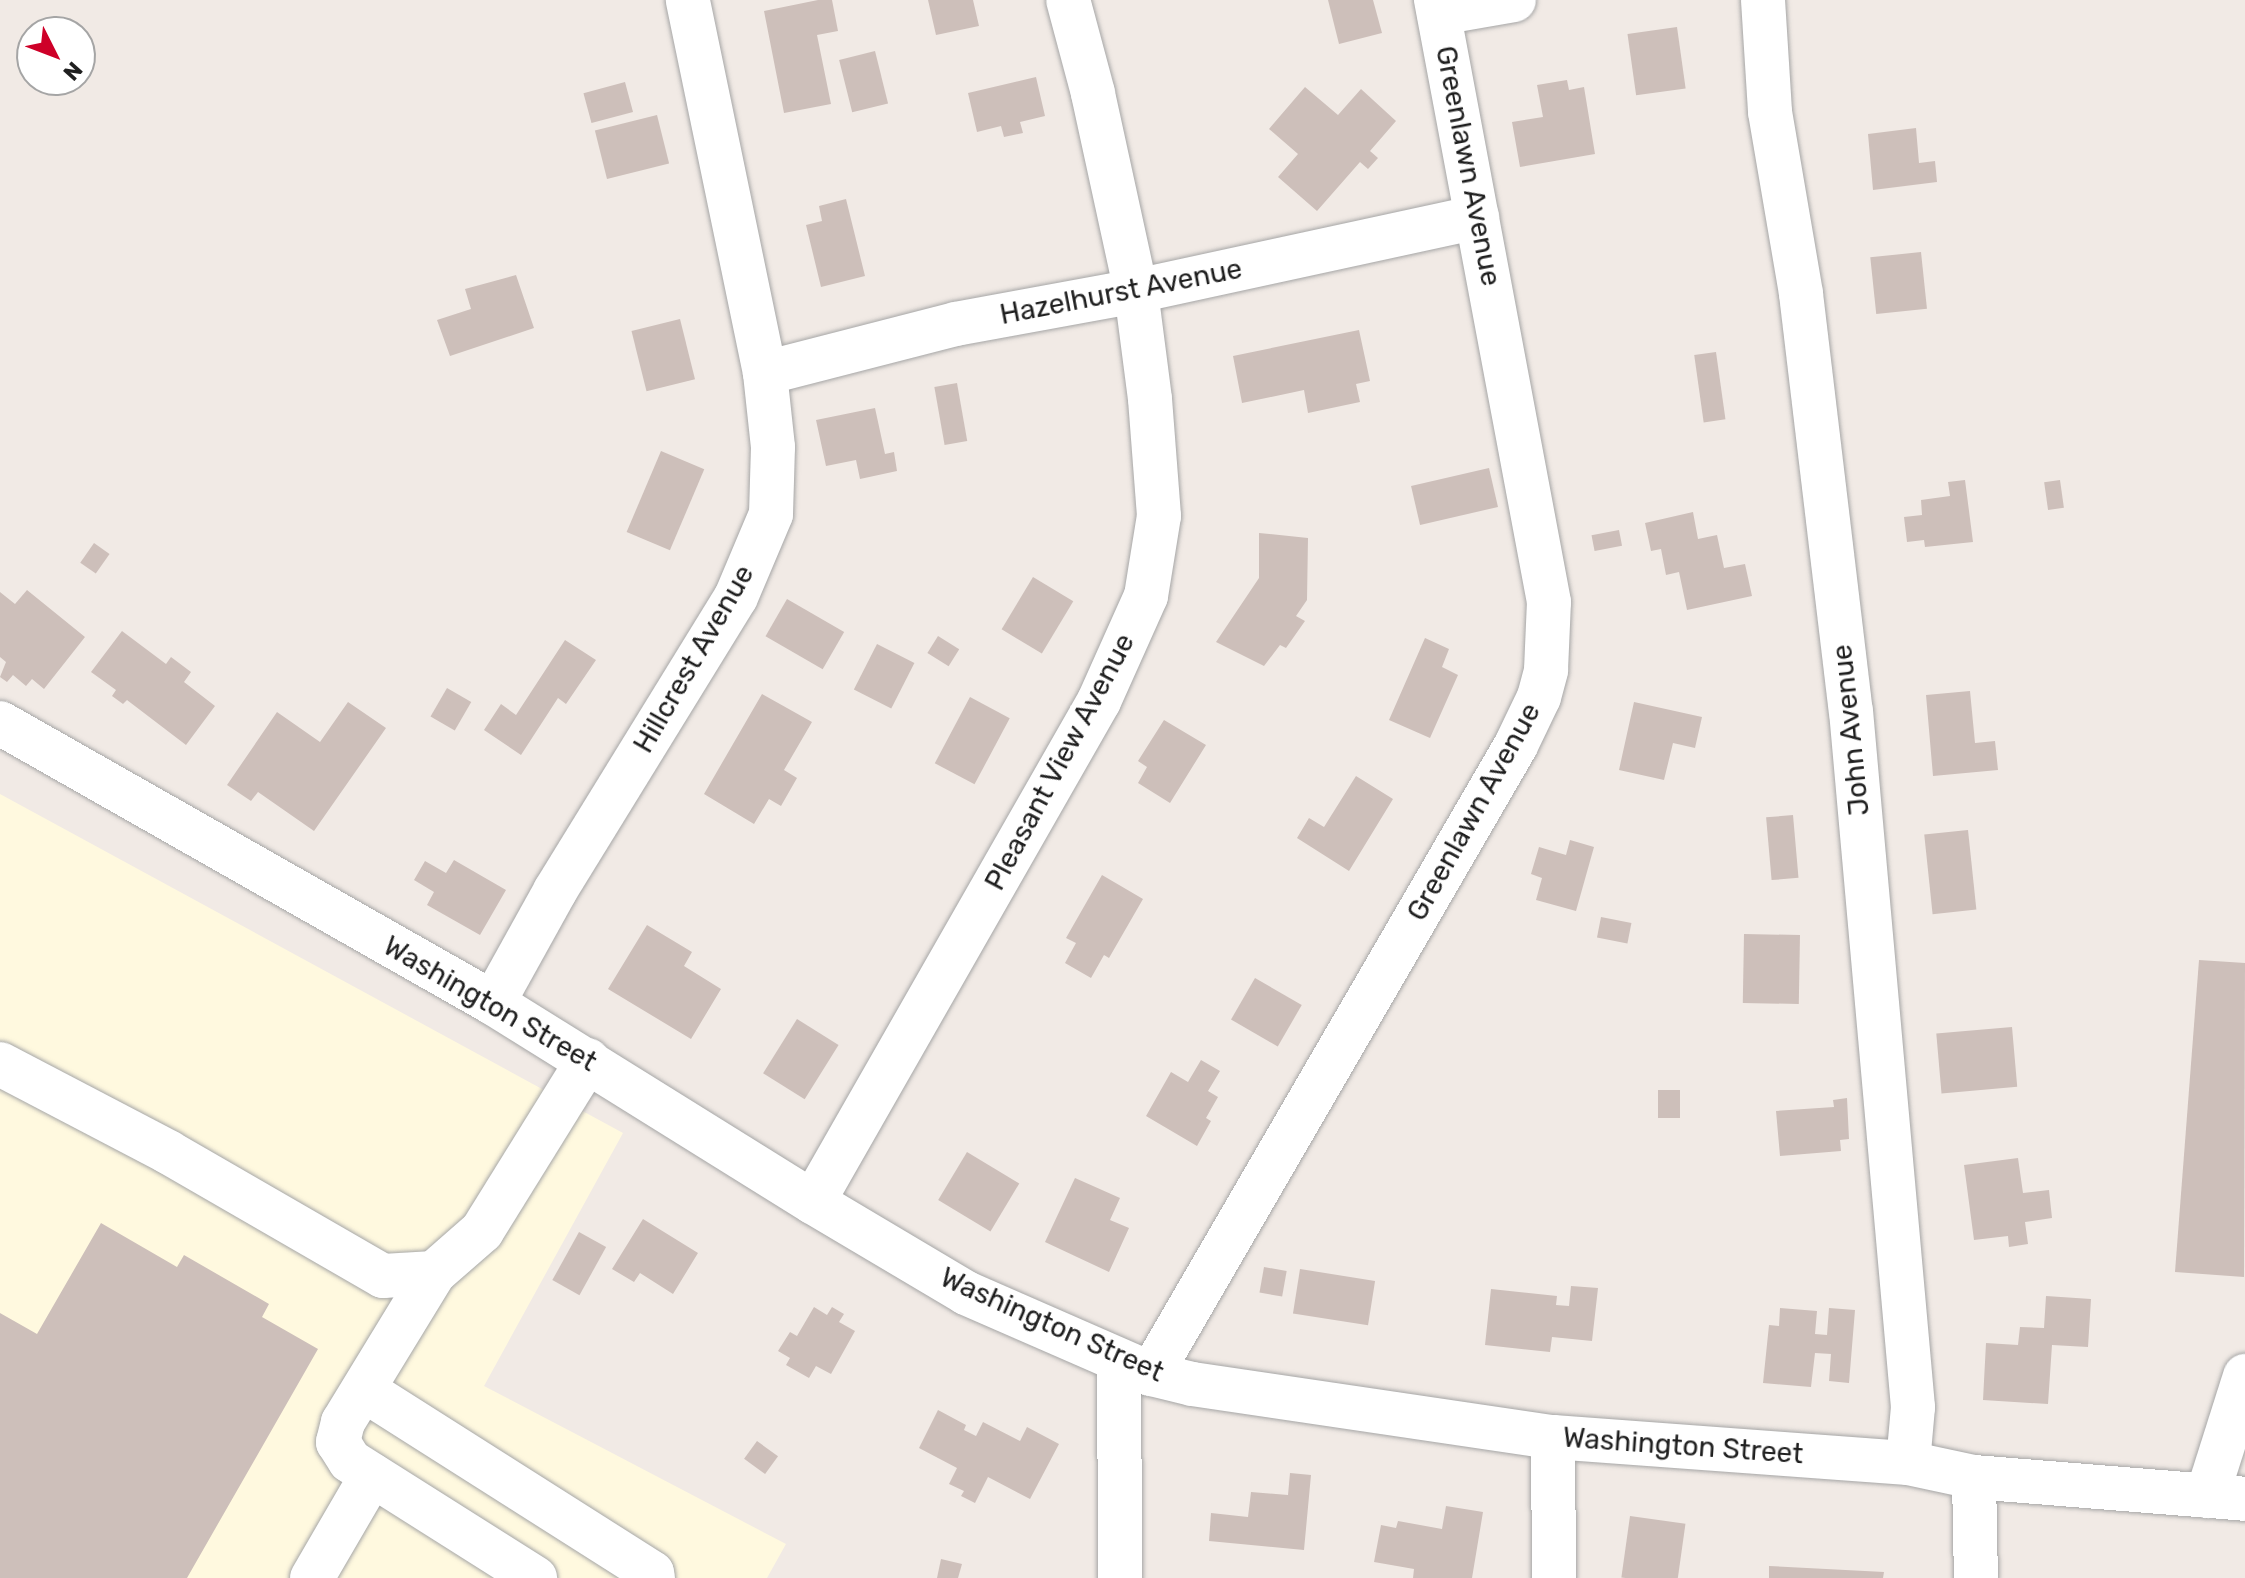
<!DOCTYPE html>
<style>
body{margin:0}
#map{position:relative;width:2245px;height:1578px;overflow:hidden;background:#f1eae5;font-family:Rubik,sans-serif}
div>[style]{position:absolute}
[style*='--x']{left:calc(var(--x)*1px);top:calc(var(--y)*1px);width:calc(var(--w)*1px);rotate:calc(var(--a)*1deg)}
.education>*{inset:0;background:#fff9df}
.building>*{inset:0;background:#cdbfba;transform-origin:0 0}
.roads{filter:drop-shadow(0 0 2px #a6a6a6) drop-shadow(0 0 2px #a6a6a6)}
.minor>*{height:44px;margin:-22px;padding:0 22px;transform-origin:22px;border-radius:22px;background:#fff}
span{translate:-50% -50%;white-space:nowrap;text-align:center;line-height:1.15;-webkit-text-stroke:7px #fff;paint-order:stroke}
.street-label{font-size:28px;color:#1f1f1f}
.north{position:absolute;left:16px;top:16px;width:80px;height:80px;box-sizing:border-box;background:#fff;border:2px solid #a5a5a5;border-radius:50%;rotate:132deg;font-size:22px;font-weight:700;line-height:32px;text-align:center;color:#1f1f1f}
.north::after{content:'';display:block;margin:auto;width:28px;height:36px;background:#ce0028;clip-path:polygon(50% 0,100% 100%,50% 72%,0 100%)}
</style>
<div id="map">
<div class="education">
<i style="clip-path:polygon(0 794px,623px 1133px,484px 1386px,786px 1544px,767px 1578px,0 1578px)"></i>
</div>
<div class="building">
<i style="clip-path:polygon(818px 0,832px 0,838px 31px,817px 35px,831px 104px,784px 113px,764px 11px)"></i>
<i style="clip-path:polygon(928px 0,973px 0,979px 26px,936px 35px)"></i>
<i style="clip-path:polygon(1328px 0,1373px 0,1382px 33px,1339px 44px)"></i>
<i style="left:1677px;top:27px;width:62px;height:50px;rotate:82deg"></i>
<i style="left:875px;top:51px;width:54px;height:37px;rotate:76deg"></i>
<i style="clip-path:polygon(1036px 77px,1045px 116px,1020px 122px,1023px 133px,1004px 137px,1001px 126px,977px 132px,968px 93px)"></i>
<i style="clip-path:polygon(1567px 80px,1569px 90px,1584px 87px,1595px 154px,1520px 167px,1512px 122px,1543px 117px,1537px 85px)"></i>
<i style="left:625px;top:82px;width:31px;height:43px;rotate:75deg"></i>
<i style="clip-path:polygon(1305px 87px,1338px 115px,1361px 89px,1396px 121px,1370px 151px,1378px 158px,1368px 169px,1360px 162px,1317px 211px,1278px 177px,1298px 154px,1269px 129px)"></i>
<i style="left:657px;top:115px;width:50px;height:64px;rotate:76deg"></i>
<i style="clip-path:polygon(1916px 128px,1919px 163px,1935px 161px,1937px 182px,1873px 190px,1868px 134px)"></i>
<i style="clip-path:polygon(846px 199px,865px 276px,821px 287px,806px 225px,822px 221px,819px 206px)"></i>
<i style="left:1921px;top:252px;width:57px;height:51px;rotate:84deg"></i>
<i style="clip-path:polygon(516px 275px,534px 328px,450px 356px,437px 320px,471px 309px,465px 289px)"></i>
<i style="left:680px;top:319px;width:62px;height:50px;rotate:76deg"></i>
<i style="clip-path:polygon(1359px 330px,1370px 381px,1356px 384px,1360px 402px,1308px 413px,1304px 390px,1242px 403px,1233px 356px)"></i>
<i style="left:1716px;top:352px;width:68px;height:22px;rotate:82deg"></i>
<i style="left:957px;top:383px;width:59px;height:23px;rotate:80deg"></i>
<i style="clip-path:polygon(875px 408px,885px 454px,894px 452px,897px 471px,860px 479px,856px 460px,826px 466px,816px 420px)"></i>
<i style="left:661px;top:451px;width:47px;height:88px;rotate:23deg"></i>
<i style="left:1489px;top:468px;width:40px;height:80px;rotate:77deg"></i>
<i style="clip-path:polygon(1965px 480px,1973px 542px,1925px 547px,1924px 540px,1907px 542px,1904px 517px,1922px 515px,1921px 500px,1950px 496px,1948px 482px)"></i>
<i style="left:2060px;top:480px;width:28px;height:16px;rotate:82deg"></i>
<i style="clip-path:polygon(1693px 512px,1698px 539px,1717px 535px,1724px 568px,1745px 564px,1752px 596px,1687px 610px,1679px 572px,1666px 575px,1661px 549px,1651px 551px,1645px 523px)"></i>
<i style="left:1619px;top:530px;width:16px;height:28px;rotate:79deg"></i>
<i style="clip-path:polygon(1259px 533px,1308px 538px,1307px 600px,1296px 616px,1305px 621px,1286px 648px,1280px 645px,1264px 666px,1216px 642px,1259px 578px)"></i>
<i style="left:94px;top:543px;width:19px;height:24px;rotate:35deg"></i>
<i style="left:1033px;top:577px;width:47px;height:61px;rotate:31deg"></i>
<i style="clip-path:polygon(27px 590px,85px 637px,44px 689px,32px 679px,26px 686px,13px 675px,7px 682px,0 677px,6px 662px,0 657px,0 592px,15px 604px)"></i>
<i style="left:787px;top:599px;width:66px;height:43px;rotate:30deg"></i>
<i style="clip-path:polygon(122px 631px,166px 664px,171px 657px,191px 672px,184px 682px,215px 706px,186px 745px,127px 700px,123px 704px,112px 696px,116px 690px,91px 672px)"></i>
<i style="left:938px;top:636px;width:25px;height:20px;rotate:32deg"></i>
<i style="clip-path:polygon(1425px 638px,1449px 649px,1442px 667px,1458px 675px,1430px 738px,1389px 720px)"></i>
<i style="clip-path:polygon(565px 640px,596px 660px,566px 704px,558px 698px,521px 755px,484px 730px,501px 704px,516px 715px)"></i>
<i style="left:877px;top:644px;width:42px;height:51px;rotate:27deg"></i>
<i style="left:447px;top:688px;width:28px;height:33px;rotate:30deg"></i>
<i style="clip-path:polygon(1970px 691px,1975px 743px,1995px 741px,1998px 770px,1933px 776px,1926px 695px)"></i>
<i style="clip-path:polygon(762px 694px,812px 722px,784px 770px,797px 778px,781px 806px,769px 799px,754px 824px,704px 794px)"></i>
<i style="left:970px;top:697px;width:45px;height:75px;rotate:28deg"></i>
<i style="clip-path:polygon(348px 702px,386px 728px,314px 831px,258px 792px,251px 801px,227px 785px,277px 712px,320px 742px)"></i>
<i style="clip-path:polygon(1634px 702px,1702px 717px,1695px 748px,1673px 743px,1664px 780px,1619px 770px)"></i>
<i style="clip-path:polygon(1164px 720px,1206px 745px,1170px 803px,1138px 783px,1147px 767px,1138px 761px)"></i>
<i style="clip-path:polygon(1356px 776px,1393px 799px,1349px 871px,1297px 838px,1309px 818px,1324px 827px)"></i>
<i style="left:1793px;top:815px;width:63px;height:27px;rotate:85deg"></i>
<i style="left:1968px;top:830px;width:80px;height:44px;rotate:84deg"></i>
<i style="clip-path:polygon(1570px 840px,1594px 847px,1576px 911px,1536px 900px,1542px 878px,1531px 874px,1539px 847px,1566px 855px)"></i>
<i style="clip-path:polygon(454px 860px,506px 890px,480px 935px,427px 905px,434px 892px,414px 880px,425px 861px,446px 873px)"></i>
<i style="clip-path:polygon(1102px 875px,1143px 899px,1109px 958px,1104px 955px,1091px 978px,1065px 963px,1076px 943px,1066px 938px)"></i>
<i style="left:1601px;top:917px;width:31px;height:21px;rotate:11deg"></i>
<i style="clip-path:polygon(647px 925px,692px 952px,684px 966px,721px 989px,691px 1039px,608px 989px)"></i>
<i style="left:1744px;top:934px;width:56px;height:69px;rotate:1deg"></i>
<i style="clip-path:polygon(2199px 960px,2245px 963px,2244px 1277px,2175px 1272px)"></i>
<i style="left:1255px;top:978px;width:54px;height:48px;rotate:30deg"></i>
<i style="left:797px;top:1019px;width:49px;height:64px;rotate:32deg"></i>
<i style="left:2012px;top:1027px;width:60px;height:76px;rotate:85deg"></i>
<i style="clip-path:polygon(1201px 1060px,1220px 1071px,1208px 1091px,1218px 1097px,1206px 1118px,1211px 1121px,1197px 1146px,1146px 1116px,1171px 1072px,1188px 1082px)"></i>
<i style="left:1658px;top:1090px;width:22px;height:28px"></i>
<i style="clip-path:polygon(1847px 1098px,1849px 1139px,1840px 1140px,1841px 1151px,1780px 1156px,1776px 1111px,1834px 1107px,1833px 1100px)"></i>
<i style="left:967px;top:1152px;width:61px;height:56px;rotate:31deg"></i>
<i style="clip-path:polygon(2018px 1158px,2023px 1193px,2049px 1190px,2052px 1218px,2025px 1222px,2028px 1244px,2009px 1247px,2008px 1236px,1974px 1240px,1964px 1165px)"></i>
<i style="clip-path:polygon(1075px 1178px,1120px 1198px,1110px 1220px,1129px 1228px,1109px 1272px,1045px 1242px)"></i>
<i style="clip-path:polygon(643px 1219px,698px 1253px,673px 1294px,640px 1273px,634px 1282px,612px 1269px)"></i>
<i style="clip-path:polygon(101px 1223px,177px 1267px,184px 1255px,269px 1304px,262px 1317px,318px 1349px,187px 1578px,0 1578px,0 1313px,37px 1334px)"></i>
<i style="left:579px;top:1232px;width:31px;height:55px;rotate:29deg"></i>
<i style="left:1264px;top:1267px;width:23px;height:26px;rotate:10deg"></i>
<i style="left:1300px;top:1269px;width:76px;height:45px;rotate:9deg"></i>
<i style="clip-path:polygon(1571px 1286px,1598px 1288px,1592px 1341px,1552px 1337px,1550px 1352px,1485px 1345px,1491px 1289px,1557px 1296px,1556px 1305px,1569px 1306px)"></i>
<i style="clip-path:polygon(2046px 1296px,2091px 1299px,2088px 1347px,2052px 1345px,2048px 1404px,1983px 1400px,1986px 1343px,2018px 1345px,2020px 1327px,2044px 1328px)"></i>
<i style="clip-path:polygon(814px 1307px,827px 1315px,832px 1307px,844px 1314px,839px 1322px,855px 1331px,831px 1374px,816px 1366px,809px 1378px,786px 1365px,790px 1358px,778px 1351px,790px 1332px,797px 1336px)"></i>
<i style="clip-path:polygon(1780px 1308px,1817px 1311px,1815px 1334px,1827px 1335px,1829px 1308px,1855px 1310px,1849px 1383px,1829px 1381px,1831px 1354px,1815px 1353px,1811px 1387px,1763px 1383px,1769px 1325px,1779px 1326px)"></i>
<i style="clip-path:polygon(938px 1410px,966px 1425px,964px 1430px,976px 1436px,983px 1422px,1020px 1441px,1027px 1427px,1059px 1444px,1030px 1499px,988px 1477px,975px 1503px,961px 1496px,964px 1491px,949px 1484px,957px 1468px,919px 1448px)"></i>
<i style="left:757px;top:1441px;width:26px;height:22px;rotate:36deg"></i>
<i style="clip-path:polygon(1290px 1473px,1311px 1475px,1304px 1550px,1209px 1541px,1211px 1513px,1248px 1517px,1251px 1492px,1288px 1495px)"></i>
<i style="clip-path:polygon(1446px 1506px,1483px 1512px,1472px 1578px,1413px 1578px,1414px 1569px,1374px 1562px,1381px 1525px,1396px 1528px,1398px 1521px,1442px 1529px)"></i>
<i style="left:1630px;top:1516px;width:56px;height:62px;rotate:8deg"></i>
<i style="clip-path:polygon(941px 1559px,962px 1564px,958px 1578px,937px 1578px)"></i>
<i style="clip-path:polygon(1769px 1566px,1884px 1572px,1883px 1578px,1769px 1578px)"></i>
</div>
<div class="roads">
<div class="minor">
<i style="--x:1763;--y:0;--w:112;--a:86.4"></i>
<i style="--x:1770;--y:112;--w:185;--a:80.3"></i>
<i style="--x:1801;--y:294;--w:420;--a:83.2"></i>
<i style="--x:1851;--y:711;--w:699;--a:84.91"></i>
<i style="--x:1913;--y:1407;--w:56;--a:95.1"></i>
<i style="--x:1439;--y:13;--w:76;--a:-9.8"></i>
<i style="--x:765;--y:373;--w:197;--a:-14.4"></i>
<i style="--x:956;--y:324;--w:183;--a:-10.4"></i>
<i style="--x:1136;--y:291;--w:349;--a:-12.2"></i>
<i style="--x:0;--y:723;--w:567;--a:29.59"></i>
<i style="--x:493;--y:1003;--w:377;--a:31.9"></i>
<i style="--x:813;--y:1202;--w:178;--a:30.7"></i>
<i style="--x:966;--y:1293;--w:202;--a:23.6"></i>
<i style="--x:1151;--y:1374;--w:42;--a:13.7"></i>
<i style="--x:1192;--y:1384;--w:365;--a:8.4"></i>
<i style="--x:1553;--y:1437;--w:356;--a:4.2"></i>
<i style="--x:1908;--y:1463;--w:67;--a:12"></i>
<i style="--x:1974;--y:1477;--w:272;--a:4.6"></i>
<i style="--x:493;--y:1003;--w:128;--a:-61"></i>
<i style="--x:555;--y:891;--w:345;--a:-58.4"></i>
<i style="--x:736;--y:597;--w:90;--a:-67.1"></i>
<i style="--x:771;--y:514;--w:67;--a:-88.3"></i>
<i style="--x:773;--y:447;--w:74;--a:-96.2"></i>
<i style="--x:765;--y:373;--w:381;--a:-101.7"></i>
<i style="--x:0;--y:1064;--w:190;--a:27.6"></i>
<i style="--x:168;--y:1152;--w:248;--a:30"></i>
<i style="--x:383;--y:1276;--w:51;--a:-3.4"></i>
<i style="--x:434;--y:1273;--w:64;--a:-41.2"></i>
<i style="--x:482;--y:1231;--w:201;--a:-58.2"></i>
<i style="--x:813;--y:1202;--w:577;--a:-60.28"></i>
<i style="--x:1099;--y:701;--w:115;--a:-65.9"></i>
<i style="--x:1146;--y:596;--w:81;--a:-80.8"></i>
<i style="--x:1159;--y:516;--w:117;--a:-94.4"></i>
<i style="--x:1150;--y:399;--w:109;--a:-97.4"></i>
<i style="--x:1136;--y:291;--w:203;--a:-102.3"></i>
<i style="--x:1093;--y:93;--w:96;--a:-105"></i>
<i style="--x:434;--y:1273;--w:175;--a:121.4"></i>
<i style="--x:343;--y:1422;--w:21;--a:104"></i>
<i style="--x:338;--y:1442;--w:22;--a:58"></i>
<i style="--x:350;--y:1461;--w:219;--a:32.3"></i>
<i style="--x:1119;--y:1361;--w:217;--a:89.7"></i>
<i style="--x:1151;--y:1374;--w:727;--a:-59.87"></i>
<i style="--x:1516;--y:745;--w:53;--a:-64.4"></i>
<i style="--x:1539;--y:697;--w:28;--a:-75"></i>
<i style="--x:1546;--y:670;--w:68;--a:-87.5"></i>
<i style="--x:1549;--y:602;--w:613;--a:-100.63"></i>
<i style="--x:364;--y:1390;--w:341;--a:32.4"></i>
<i style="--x:652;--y:1573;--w:5;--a:79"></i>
<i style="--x:1553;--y:1437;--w:141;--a:89.6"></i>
<i style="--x:1974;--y:1477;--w:101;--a:88.9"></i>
<i style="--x:2207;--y:1496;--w:126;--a:-72.4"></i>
<i style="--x:312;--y:1578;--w:119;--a:-59.8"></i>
</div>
</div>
<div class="street-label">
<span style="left:1468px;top:166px;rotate:79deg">Greenlawn Avenue</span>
<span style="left:1121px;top:292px;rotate:-11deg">Hazelhurst Avenue</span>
<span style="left:694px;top:659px;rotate:-60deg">Hillcrest Avenue</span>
<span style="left:1851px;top:730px;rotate:-96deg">John Avenue</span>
<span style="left:1060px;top:762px;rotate:-62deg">Pleasant View Avenue</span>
<span style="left:1474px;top:812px;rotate:-61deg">Greenlawn Avenue</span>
<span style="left:490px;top:1004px;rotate:30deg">Washington Street</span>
<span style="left:1052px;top:1325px;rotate:24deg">Washington Street</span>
<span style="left:1683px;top:1446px;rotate:4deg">Washington Street</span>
</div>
<div class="north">N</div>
</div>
